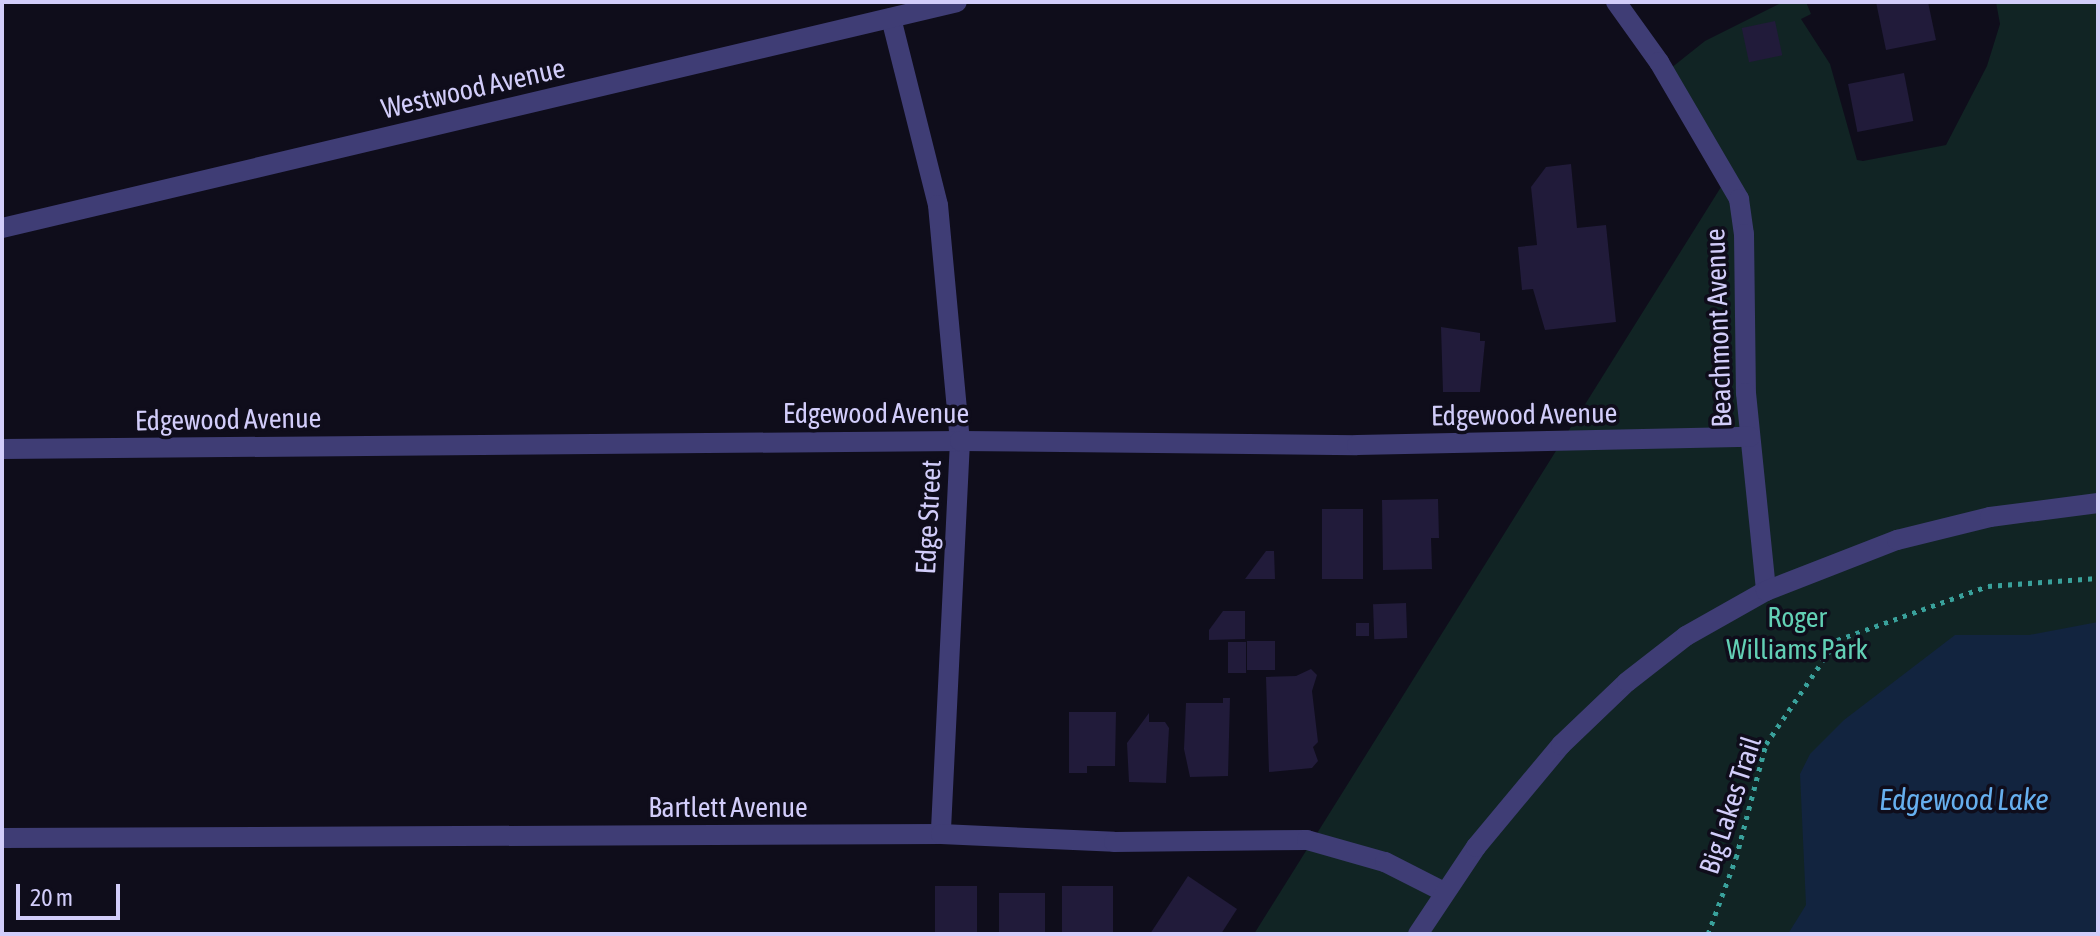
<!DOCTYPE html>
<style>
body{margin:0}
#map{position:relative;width:2100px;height:936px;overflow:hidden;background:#0f0d1b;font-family:"Asap Condensed",sans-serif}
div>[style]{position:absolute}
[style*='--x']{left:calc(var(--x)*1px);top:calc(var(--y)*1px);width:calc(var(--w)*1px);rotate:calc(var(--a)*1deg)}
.green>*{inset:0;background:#112424}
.water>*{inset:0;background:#12243f}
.building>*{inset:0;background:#211b3a;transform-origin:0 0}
.path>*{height:5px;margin-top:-2.5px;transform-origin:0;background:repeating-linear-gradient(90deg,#39a19b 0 4px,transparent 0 10px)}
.minor>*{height:20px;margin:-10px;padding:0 10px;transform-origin:10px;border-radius:10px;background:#3f3d75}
span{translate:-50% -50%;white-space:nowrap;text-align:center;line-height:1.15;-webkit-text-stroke:7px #0f0d1b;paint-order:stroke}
.street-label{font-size:28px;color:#d2cdfa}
.park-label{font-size:28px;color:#62d0b5}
.water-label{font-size:30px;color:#66afee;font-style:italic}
.frame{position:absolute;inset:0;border:4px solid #d2cdfa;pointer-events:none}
.scale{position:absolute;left:16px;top:884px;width:104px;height:36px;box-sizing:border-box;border:4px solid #d2cdfa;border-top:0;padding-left:10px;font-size:24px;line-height:28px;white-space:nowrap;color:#d2cdfa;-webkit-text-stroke:6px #0f0d1b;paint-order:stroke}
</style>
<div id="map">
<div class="green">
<i style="clip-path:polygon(1783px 2px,1806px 2px,1811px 14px,1801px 19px,1830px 64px,1857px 160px,1863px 161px,1946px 145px,1987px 66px,2000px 24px,1996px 2px,2098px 2px,2098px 934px,1254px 934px,1721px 187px,1666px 72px,1705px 41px)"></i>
</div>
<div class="water">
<i style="clip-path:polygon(2098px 622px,2098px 934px,1788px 934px,1806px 905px,1800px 774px,1810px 754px,1844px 720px,1955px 635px,2029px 635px)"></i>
</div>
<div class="building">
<i style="clip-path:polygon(1876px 2px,1928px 2px,1936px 40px,1886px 50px)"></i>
<i style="left:1775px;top:21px;width:35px;height:34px;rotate:78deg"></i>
<i style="left:1904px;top:73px;width:49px;height:57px;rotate:79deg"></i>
<i style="clip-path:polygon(1571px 164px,1577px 228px,1606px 225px,1616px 322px,1545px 330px,1533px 289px,1522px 290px,1518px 247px,1537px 245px,1531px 187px,1546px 167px)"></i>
<i style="clip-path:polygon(1441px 327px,1480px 333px,1480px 341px,1485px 341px,1480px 392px,1443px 392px)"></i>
<i style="clip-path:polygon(1438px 499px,1439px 538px,1431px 538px,1432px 569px,1383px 570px,1382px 500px)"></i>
<i style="left:1322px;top:509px;width:41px;height:70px"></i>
<i style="clip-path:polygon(1266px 551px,1274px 551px,1275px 579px,1245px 579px)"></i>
<i style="left:1406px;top:603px;width:35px;height:33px;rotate:88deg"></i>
<i style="clip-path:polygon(1223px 611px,1245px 611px,1245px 639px,1209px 640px,1209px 630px)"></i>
<i style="left:1356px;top:623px;width:13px;height:13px"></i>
<i style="left:1247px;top:641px;width:28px;height:29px"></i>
<i style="left:1228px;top:642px;width:18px;height:31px"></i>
<i style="clip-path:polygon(1311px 669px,1317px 675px,1312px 691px,1318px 742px,1313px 747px,1318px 761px,1312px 768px,1269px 772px,1266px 677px,1296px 676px)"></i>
<i style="clip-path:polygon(1223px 698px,1230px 698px,1228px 776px,1190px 777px,1184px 749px,1186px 703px,1223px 703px)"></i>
<i style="clip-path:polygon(1069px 712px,1116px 712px,1115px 766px,1087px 766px,1087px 773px,1069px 773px)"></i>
<i style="clip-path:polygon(1149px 713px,1149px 722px,1165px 722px,1169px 728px,1166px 783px,1129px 782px,1127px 743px)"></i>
<i style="clip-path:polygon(1188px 876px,1237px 909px,1221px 934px,1150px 934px)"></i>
<i style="left:935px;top:886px;width:42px;height:48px"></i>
<i style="left:1062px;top:886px;width:51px;height:48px"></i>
<i style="left:999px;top:893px;width:46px;height:41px"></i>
</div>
<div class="path">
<i style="--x:1708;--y:934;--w:81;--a:-69.8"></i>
<i style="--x:1736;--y:858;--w:118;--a:-75.3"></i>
<i style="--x:1766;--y:744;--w:126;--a:-55.7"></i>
<i style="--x:1837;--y:640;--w:160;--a:-19.7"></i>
<i style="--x:1988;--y:586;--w:110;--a:-4.2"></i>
</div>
<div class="minor">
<i style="--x:1616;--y:2;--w:74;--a:54.4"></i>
<i style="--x:1659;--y:62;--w:159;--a:59.7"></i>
<i style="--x:1739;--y:199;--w:35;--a:82"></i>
<i style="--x:1744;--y:234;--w:159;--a:89.3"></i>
<i style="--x:1746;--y:393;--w:199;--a:84.2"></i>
<i style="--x:891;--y:18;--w:193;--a:75.9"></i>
<i style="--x:938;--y:205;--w:237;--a:84.7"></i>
<i style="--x:960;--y:441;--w:393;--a:92.8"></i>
<i style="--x:2;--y:228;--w:981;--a:-13.31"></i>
<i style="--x:2;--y:449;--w:958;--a:-0.48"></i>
<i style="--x:960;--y:441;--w:397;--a:0.6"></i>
<i style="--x:1357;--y:445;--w:393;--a:-1.2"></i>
<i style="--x:2;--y:838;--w:939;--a:-0.24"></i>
<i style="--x:941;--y:834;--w:173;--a:2.6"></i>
<i style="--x:1114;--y:842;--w:193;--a:-0.6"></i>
<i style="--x:1307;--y:840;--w:81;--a:15.8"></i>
<i style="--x:1385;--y:862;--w:66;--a:27"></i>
<i style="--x:1418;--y:934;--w:105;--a:-56.3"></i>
<i style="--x:1476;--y:847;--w:133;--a:-50.2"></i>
<i style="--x:1561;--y:745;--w:91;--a:-43.7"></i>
<i style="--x:1627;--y:682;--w:75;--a:-37.9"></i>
<i style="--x:1686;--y:636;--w:92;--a:-29.4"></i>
<i style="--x:1766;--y:591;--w:141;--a:-21.3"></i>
<i style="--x:1897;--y:540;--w:96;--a:-13.9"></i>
<i style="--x:1990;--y:517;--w:109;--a:-7.4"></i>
</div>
<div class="street-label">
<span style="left:473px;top:88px;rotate:-13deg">Westwood Avenue</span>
<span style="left:1718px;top:328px;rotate:-92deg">Beachmont Avenue</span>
<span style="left:876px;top:413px">Edgewood Avenue</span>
<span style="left:1524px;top:414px;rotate:-1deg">Edgewood Avenue</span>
<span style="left:228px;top:419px;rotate:-1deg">Edgewood Avenue</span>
<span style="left:928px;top:517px;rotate:-87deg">Edge Street</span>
<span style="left:1730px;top:805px;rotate:-72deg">Big Lakes Trail</span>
<span style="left:728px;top:807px">Bartlett Avenue</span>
</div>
<div class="park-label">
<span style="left:1797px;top:633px">Roger<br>Williams Park</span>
</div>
<div class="water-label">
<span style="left:1964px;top:799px">Edgewood Lake</span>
</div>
<div class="frame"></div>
<div class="scale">20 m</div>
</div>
